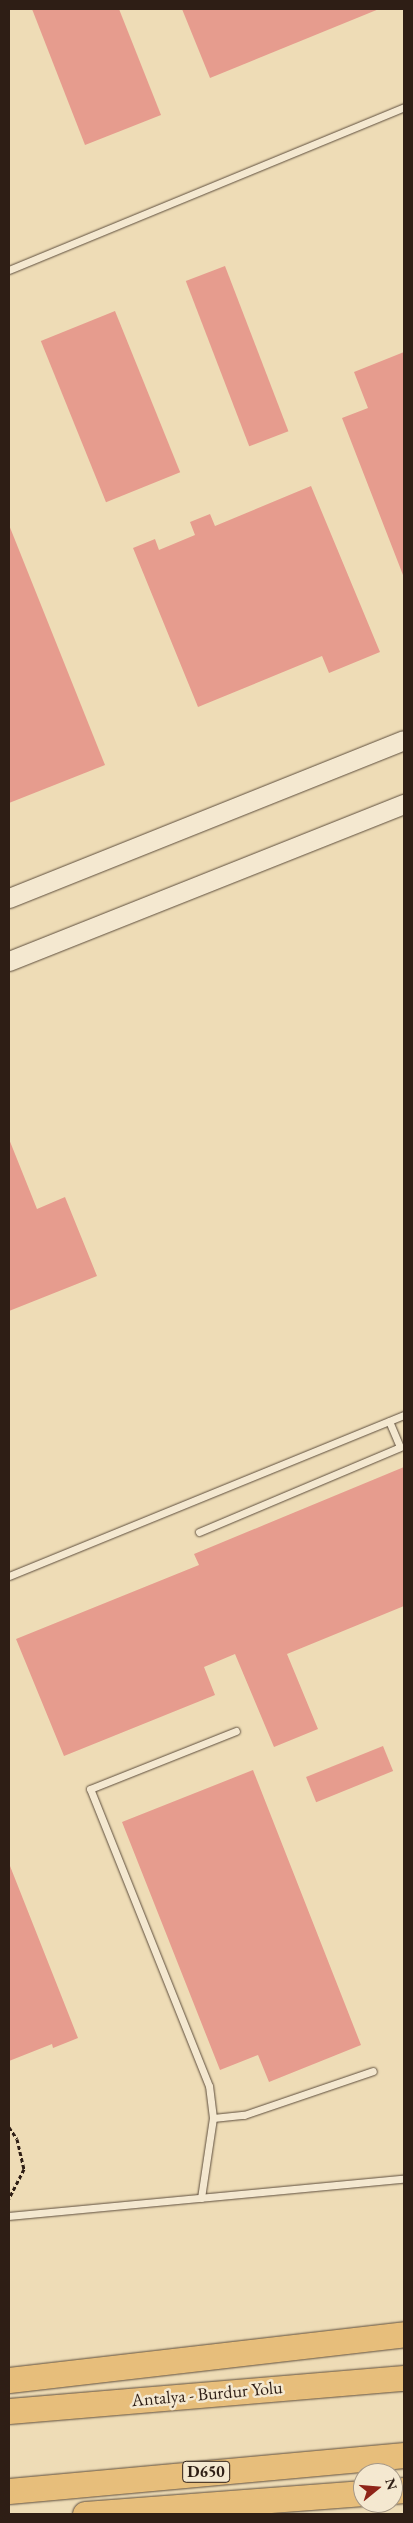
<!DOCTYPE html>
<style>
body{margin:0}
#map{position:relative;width:413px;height:2523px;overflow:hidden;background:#eedcb6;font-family:"EB Garamond",serif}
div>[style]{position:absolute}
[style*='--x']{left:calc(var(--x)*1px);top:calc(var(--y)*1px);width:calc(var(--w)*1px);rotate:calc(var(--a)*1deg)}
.building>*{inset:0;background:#e69c8e;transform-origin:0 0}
.path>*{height:3px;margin-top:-1.5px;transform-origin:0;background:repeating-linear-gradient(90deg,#2e1e15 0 4px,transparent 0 6.5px)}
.roads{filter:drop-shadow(0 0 1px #5e4e3d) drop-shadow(0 0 1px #5e4e3d)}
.lane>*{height:7px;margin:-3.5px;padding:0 3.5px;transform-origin:3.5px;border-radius:3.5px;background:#f4e8d0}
.secondary>*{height:19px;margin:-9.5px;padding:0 9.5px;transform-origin:9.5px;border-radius:9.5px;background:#f4e8d0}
.highway>*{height:25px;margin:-12.5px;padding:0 12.5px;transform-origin:12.5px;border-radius:12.5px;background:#e7be7b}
span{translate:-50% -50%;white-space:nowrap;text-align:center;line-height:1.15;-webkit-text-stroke:5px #f4e8d0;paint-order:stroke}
.shield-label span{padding:1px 4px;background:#f4e8d0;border:1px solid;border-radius:4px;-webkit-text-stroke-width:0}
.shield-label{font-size:16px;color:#2e1e15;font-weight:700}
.street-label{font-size:18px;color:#2e1e15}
.frame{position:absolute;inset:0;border:10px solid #2e1e15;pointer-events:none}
.north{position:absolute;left:353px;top:2463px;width:50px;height:50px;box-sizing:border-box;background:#f4e8d0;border:1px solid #a59785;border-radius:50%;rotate:73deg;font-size:14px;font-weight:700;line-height:20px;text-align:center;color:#2e1e15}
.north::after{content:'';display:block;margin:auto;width:18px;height:22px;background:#8f2418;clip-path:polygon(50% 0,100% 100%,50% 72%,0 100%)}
</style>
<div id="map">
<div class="building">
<i style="clip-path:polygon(32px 9px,119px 9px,161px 115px,85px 145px)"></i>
<i style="clip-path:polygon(182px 9px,379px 9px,210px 78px)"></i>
<i style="left:225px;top:266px;width:177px;height:42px;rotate:69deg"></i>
<i style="left:115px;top:311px;width:174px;height:80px;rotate:68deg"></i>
<i style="clip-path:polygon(404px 352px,404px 575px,403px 575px,342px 418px,368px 408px,354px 372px)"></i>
<i style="clip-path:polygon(311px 486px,380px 652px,329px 673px,322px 656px,198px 707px,133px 548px,155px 539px,159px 550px,195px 535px,190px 522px,210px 514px,215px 526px)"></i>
<i style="clip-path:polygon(9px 525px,105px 765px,9px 803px)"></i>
<i style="clip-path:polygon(9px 1139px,37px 1209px,65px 1197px,97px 1276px,9px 1311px)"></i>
<i style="clip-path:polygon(404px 1467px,404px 1606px,287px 1654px,318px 1729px,274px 1747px,235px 1654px,204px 1667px,215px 1695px,64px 1756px,16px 1639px,199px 1565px,194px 1554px)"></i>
<i style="left:383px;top:1746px;width:27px;height:83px;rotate:68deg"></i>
<i style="clip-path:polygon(253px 1770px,361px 2045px,269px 2082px,258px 2055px,220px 2070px,122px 1822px)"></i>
<i style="clip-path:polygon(10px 1866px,78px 2038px,53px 2048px,52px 2044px,9px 2061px)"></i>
</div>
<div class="path">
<i style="--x:9;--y:2127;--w:14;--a:56"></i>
<i style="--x:17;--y:2139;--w:31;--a:77"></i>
<i style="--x:24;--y:2169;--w:33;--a:117"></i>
</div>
<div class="roads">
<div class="lane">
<i style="--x:9;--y:270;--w:427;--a:-22.4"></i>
<i style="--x:199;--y:1532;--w:218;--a:-22.9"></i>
<i style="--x:400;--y:1447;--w:28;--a:-113"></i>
<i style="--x:9;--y:1576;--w:427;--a:-22.2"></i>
<i style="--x:213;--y:2118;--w:31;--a:-6"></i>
<i style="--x:244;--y:2115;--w:136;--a:-18.8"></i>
<i style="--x:201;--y:2198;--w:81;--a:-81.5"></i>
<i style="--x:213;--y:2118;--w:32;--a:-97"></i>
<i style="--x:209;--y:2086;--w:320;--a:-111.8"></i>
<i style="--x:90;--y:1789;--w:157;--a:-21.7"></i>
<i style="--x:9;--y:2216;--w:397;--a:-5.4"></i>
</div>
<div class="secondary">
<i style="--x:9;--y:898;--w:425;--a:-21.8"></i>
<i style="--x:9;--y:961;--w:425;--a:-21.7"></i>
</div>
<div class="highway">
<i style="--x:9;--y:2380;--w:398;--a:-6.6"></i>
<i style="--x:9;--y:2411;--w:396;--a:-4.8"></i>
<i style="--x:9;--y:2491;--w:397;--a:-5.2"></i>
<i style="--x:393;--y:2491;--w:11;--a:-5"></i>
<i style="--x:85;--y:2514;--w:279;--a:-4.3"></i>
</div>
</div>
<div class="shield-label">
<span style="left:206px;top:2472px">D650</span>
</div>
<div class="street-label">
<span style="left:207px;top:2394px;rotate:-5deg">Antalya - Burdur Yolu</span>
</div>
<div class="frame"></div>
<div class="north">N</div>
</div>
